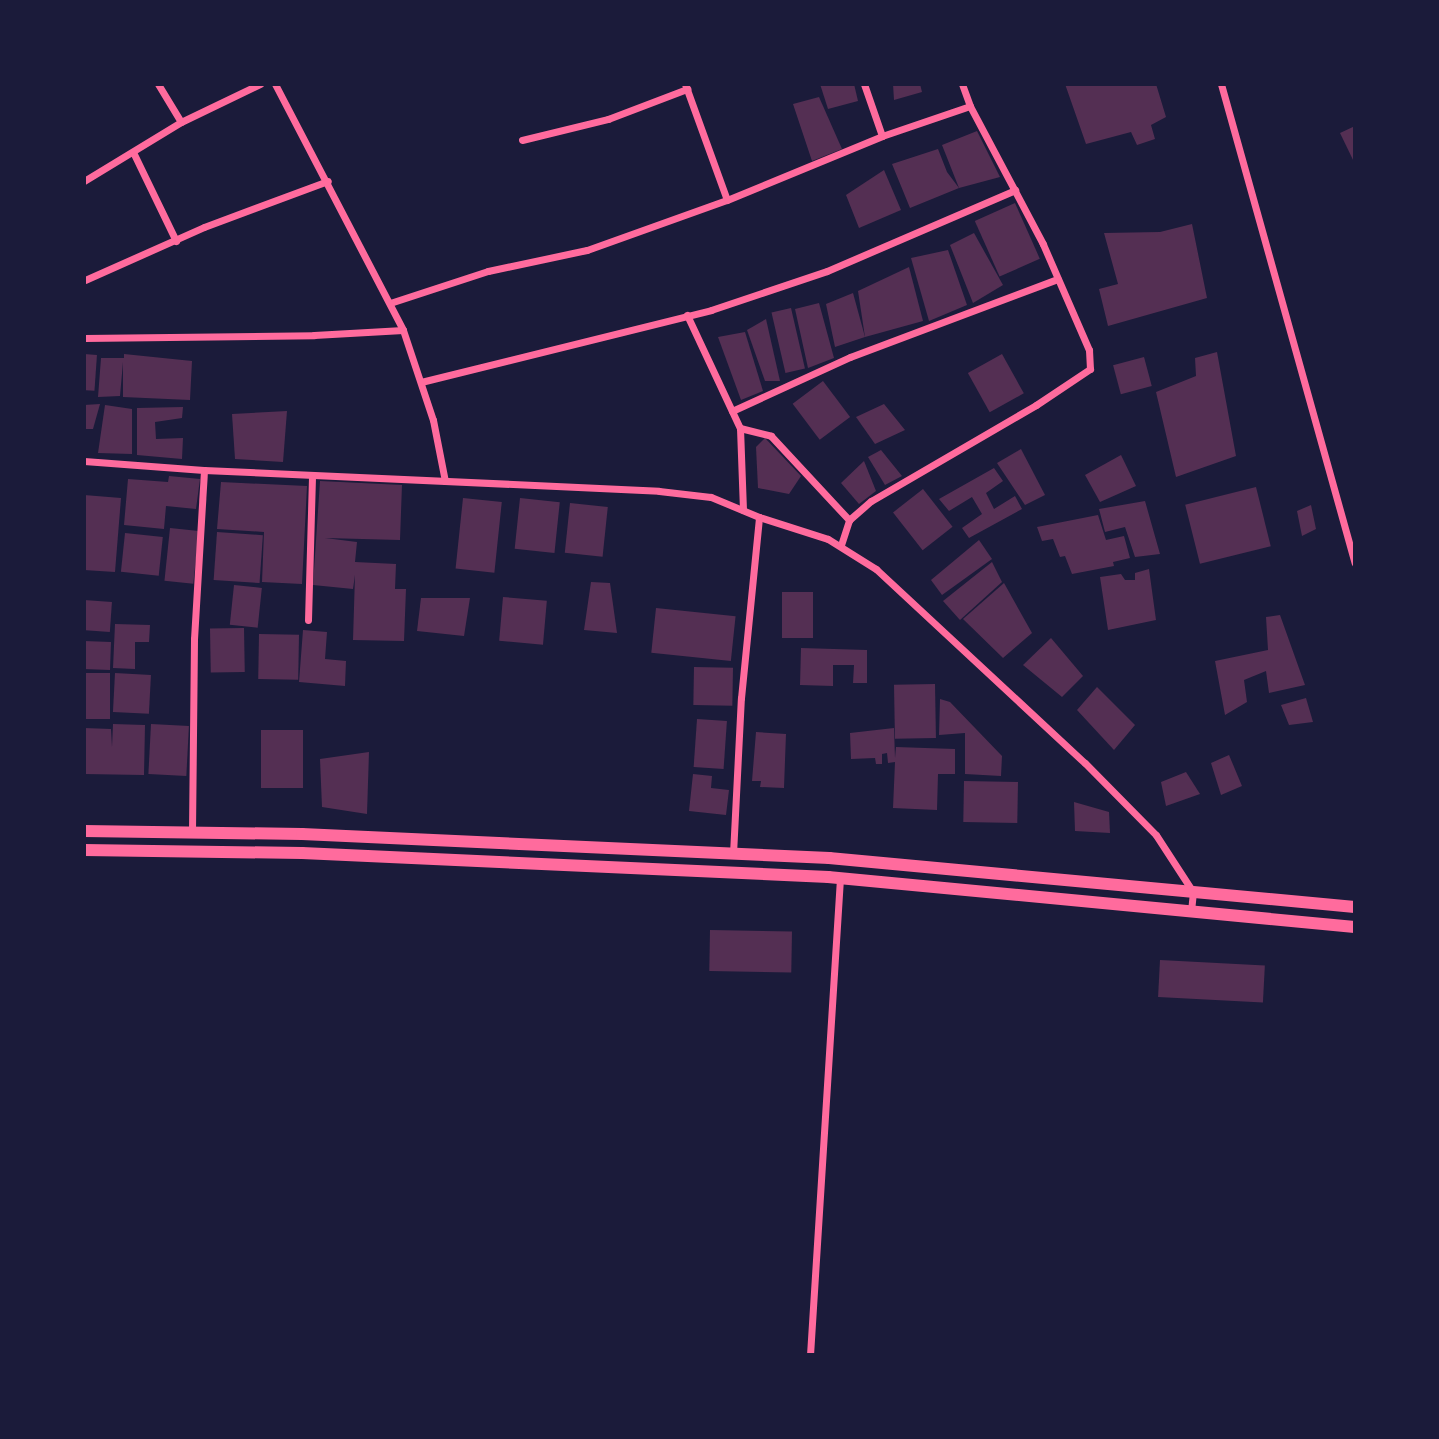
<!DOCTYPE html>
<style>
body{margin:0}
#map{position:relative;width:1439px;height:1439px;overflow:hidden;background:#1b1b3a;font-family:Karla,sans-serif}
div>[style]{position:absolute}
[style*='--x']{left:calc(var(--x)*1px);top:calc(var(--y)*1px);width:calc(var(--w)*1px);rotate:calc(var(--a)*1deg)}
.building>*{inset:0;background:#542f53;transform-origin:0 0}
.minor>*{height:7px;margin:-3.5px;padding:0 3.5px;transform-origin:3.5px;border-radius:3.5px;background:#ff6b9d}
.tertiary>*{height:12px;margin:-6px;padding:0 6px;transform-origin:6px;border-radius:6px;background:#ff6b9d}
span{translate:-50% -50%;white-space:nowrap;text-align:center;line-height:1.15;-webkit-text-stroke:6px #1b1b3a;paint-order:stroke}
.frame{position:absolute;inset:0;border:86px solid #1b1b3a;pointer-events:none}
</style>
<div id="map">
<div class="building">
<i style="clip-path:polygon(820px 84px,854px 84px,858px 101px,828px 109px)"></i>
<i style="clip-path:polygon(893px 84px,920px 84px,922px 92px,894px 100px)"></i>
<i style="clip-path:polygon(1065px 84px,1156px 84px,1166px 117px,1151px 125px,1155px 139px,1137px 145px,1131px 132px,1086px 144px)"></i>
<i style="clip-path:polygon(819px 97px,842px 149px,812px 161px,793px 104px)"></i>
<i style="clip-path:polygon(1355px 126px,1355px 164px,1340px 133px)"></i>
<i style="clip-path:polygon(977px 131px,1000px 177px,959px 188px,942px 145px)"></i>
<i style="clip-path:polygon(938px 149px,947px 172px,959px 188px,910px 208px,892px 164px)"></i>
<i style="clip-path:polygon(884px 170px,901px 210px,859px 228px,846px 195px)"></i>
<i style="left:1015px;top:203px;width:61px;height:44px;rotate:66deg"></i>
<i style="clip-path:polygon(1192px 224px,1207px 298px,1108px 326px,1099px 289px,1118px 284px,1104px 233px,1160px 232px)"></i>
<i style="clip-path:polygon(974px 233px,1003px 285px,973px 303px,950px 245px)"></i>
<i style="clip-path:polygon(948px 250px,967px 305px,929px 321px,911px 258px)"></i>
<i style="clip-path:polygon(909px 267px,923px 321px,865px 337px,858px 291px)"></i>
<i style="clip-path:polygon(853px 293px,865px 337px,835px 347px,826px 304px)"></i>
<i style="clip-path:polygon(819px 303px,834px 358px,808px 368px,795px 309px)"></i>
<i style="left:791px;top:308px;width:62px;height:20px;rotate:77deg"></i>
<i style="clip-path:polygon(766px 319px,780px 381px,765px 381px,747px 330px)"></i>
<i style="clip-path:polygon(745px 332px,763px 391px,741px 400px,718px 337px)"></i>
<i style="clip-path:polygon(1217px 352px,1236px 456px,1176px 477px,1156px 392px,1196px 376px,1195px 358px)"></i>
<i style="left:84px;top:354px;width:13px;height:36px;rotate:4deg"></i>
<i style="clip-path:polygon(124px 354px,192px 361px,190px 400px,123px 397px,123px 362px,120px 396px,98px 397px,101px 358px,124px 358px)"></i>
<i style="left:1002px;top:354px;width:45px;height:39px;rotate:61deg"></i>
<i style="left:1144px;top:357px;width:30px;height:32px;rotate:75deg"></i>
<i style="left:823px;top:381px;width:45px;height:38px;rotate:53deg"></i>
<i style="clip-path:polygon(100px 404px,93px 429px,84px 429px,84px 405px)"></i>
<i style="clip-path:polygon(884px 404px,905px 430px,875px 444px,856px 417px)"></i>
<i style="clip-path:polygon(105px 405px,132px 409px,132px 454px,98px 453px)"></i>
<i style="clip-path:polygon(183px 407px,182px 418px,155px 422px,156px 439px,183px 438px,182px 459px,137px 455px,137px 408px)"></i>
<i style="clip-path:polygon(287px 411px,283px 462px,235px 459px,232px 414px)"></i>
<i style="clip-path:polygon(765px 438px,801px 476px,789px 494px,758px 488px,756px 447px)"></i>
<i style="clip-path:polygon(1021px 449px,1045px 495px,1025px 505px,997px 463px)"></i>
<i style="clip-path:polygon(881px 450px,902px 476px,885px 485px,868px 457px)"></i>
<i style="clip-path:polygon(1121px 455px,1136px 486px,1100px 502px,1085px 475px)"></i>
<i style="clip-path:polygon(864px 461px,876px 491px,859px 504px,841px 483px)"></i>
<i style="clip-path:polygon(994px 468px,1003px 481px,986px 493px,994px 509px,1015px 496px,1022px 509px,969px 538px,962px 528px,982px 514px,972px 497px,949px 511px,939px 499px)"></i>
<i style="clip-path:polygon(169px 476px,200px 479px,196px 509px,166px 506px,164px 529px,124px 525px,128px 479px,168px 482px)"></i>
<i style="clip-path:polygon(320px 481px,402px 485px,400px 540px,325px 538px,357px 542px,355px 562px,396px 564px,395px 589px,406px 589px,404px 641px,353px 640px,355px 575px,353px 589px,313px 585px)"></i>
<i style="clip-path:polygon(221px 482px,307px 486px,302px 584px,262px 582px,264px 532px,217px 529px)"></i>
<i style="left:1256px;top:487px;width:61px;height:73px;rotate:76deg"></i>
<i style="left:923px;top:489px;width:48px;height:38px;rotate:52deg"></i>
<i style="clip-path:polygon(84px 495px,121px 498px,115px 572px,84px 570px)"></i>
<i style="left:463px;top:498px;width:39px;height:71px;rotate:6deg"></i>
<i style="left:520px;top:498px;width:40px;height:51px;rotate:6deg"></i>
<i style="clip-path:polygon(1145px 501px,1160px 554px,1135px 557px,1125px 527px,1105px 532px,1099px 509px)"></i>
<i style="left:570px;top:503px;width:38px;height:50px;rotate:6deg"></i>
<i style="clip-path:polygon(1311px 505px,1316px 529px,1302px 536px,1297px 511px)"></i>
<i style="clip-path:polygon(1098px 515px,1106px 540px,1124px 536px,1130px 558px,1113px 562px,1114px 566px,1072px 574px,1065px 556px,1060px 557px,1053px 539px,1042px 541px,1037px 527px)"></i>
<i style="left:170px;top:528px;width:29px;height:53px;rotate:6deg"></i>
<i style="left:217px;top:532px;width:46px;height:48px;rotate:4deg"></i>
<i style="left:125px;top:533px;width:38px;height:39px;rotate:6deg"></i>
<i style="clip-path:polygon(979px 540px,992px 559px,942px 595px,931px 580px)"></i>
<i style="clip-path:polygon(992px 562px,1002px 582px,960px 620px,943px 601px)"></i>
<i style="clip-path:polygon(1149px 569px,1156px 620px,1108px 630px,1100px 577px,1121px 574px,1125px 580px,1135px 580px,1135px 573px)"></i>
<i style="clip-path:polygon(591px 582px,610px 583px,617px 633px,584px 630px)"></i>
<i style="clip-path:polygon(1004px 583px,1032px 633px,1003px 658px,963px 619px)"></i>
<i style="left:234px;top:585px;width:28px;height:40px;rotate:6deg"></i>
<i style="left:782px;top:592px;width:31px;height:46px"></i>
<i style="left:503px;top:597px;width:44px;height:44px;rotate:5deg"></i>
<i style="clip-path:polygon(421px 598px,470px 598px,464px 636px,417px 631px)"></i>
<i style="left:84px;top:600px;width:28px;height:30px;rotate:4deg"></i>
<i style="left:656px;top:608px;width:80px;height:45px;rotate:6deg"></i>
<i style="clip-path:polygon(1280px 615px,1305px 685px,1269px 693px,1266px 671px,1244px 680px,1247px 702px,1225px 715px,1215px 661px,1268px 650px,1266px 617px)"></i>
<i style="clip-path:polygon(115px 624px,150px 625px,149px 642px,135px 642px,135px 669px,113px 668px)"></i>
<i style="left:244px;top:628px;width:44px;height:34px;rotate:89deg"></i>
<i style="clip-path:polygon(303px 630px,327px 632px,325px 659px,346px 661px,345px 686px,299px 682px)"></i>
<i style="left:259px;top:634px;width:40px;height:45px;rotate:1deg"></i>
<i style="clip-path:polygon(1051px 638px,1083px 676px,1062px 697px,1023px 665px)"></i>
<i style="left:84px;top:641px;width:27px;height:28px;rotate:2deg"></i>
<i style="clip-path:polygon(801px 648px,867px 650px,867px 683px,853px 683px,854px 665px,833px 665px,833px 686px,800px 685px)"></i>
<i style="left:694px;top:667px;width:39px;height:38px;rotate:1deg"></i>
<i style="left:84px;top:673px;width:26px;height:46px"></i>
<i style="left:115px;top:673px;width:36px;height:39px;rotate:3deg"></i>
<i style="left:935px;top:684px;width:54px;height:41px;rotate:89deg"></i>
<i style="clip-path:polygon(1097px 687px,1135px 725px,1114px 750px,1077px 710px)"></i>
<i style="clip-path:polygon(1306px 698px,1313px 722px,1289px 725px,1281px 705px)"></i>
<i style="clip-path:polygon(940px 699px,950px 702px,1002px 756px,1001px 776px,965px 774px,965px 733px,939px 735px)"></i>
<i style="left:697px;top:719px;width:30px;height:48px;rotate:4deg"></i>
<i style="clip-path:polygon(113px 724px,145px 725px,144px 775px,84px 774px,84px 728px,111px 729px,112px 747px)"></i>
<i style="left:151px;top:724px;width:38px;height:50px;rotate:3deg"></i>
<i style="clip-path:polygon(894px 728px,895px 758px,896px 747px,955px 749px,955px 774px,938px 774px,937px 810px,893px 808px,895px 762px,888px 763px,887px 753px,882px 754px,882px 764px,876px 764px,875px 758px,851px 759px,850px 733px)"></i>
<i style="left:261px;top:730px;width:42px;height:58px"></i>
<i style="clip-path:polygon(756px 732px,786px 734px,784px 788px,760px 787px,761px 781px,752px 781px)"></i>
<i style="clip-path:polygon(369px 752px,367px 814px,322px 807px,320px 759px)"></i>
<i style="clip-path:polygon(1229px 755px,1242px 786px,1221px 795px,1211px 763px)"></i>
<i style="clip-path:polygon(1186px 772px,1200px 794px,1166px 806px,1161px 782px)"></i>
<i style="clip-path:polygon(693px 774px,712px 776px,711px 788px,729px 790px,726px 815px,689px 811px)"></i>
<i style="left:964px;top:781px;width:54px;height:41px;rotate:1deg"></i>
<i style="clip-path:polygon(1074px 802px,1109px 812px,1110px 833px,1075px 831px)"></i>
<i style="left:710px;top:930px;width:82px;height:41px;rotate:1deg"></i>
<i style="left:1160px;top:960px;width:105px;height:37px;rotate:3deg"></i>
</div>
<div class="minor">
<i style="--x:158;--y:84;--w:44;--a:58.8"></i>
<i style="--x:275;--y:84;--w:277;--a:62.5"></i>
<i style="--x:403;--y:330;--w:95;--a:71.6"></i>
<i style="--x:433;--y:420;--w:62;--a:78.9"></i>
<i style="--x:685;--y:84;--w:123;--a:70.1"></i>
<i style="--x:864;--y:84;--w:55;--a:70.9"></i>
<i style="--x:1221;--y:84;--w:497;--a:74.4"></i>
<i style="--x:522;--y:140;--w:89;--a:-13.7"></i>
<i style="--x:608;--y:119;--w:85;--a:-20.8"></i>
<i style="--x:133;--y:152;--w:99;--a:64.2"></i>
<i style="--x:84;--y:181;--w:114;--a:-31.3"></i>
<i style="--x:181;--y:122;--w:88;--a:-25.7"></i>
<i style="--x:85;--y:280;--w:130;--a:-24"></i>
<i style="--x:204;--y:227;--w:132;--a:-20.4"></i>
<i style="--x:390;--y:303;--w:103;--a:-18.1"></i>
<i style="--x:488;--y:271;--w:101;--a:-12"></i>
<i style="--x:587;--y:250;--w:149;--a:-19.7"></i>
<i style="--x:727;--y:200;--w:168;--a:-22.4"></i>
<i style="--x:882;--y:136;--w:93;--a:-18.8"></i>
<i style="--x:687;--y:315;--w:125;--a:64.9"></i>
<i style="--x:740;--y:428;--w:82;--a:87.9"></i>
<i style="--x:84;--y:338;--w:230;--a:-0.7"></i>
<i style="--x:314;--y:335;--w:89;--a:-3.2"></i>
<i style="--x:421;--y:382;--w:299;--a:-13.9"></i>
<i style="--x:711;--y:310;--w:122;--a:-18.6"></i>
<i style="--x:827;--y:271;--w:205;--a:-23.3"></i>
<i style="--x:732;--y:411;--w:130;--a:-24.6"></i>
<i style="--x:850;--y:357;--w:222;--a:-20.6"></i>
<i style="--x:740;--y:428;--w:32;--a:14"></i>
<i style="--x:771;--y:436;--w:115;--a:47.1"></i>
<i style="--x:84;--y:461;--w:120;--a:4.3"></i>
<i style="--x:204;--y:470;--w:455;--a:2.6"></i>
<i style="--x:659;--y:491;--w:52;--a:6.6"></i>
<i style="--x:711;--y:497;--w:52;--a:22.6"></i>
<i style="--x:759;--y:517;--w:72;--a:17.7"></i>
<i style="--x:828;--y:539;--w:57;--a:32"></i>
<i style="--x:876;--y:569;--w:285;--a:42.9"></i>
<i style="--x:1085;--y:763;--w:101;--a:45.4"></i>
<i style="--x:1156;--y:835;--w:68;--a:57"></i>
<i style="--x:1193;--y:892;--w:19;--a:96"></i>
<i style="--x:841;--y:545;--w:26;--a:-72"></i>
<i style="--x:849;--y:520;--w:29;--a:-41"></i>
<i style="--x:871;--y:501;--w:191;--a:-30.2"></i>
<i style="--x:1036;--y:405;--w:65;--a:-33.7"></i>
<i style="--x:1090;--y:369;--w:19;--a:-93"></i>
<i style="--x:1089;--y:350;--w:116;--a:-113.5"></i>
<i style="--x:1043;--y:244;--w:156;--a:-117.9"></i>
<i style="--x:970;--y:106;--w:23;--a:-110"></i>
<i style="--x:308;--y:620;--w:145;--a:-88.4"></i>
<i style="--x:192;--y:831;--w:192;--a:-89.4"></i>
<i style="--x:194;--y:639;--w:169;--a:-86.6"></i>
<i style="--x:733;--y:854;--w:156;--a:-87.1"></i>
<i style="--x:741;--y:698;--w:182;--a:-84.3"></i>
<i style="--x:810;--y:1355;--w:478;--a:-86.4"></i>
</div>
<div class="tertiary">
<i style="--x:84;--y:831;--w:218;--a:0.8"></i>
<i style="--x:302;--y:834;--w:528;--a:2.61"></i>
<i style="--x:829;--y:858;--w:528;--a:5.32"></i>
<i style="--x:84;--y:850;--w:218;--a:0.8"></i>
<i style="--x:302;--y:853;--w:527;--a:2.61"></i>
<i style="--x:828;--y:877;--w:529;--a:5.42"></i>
</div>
<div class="frame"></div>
</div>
